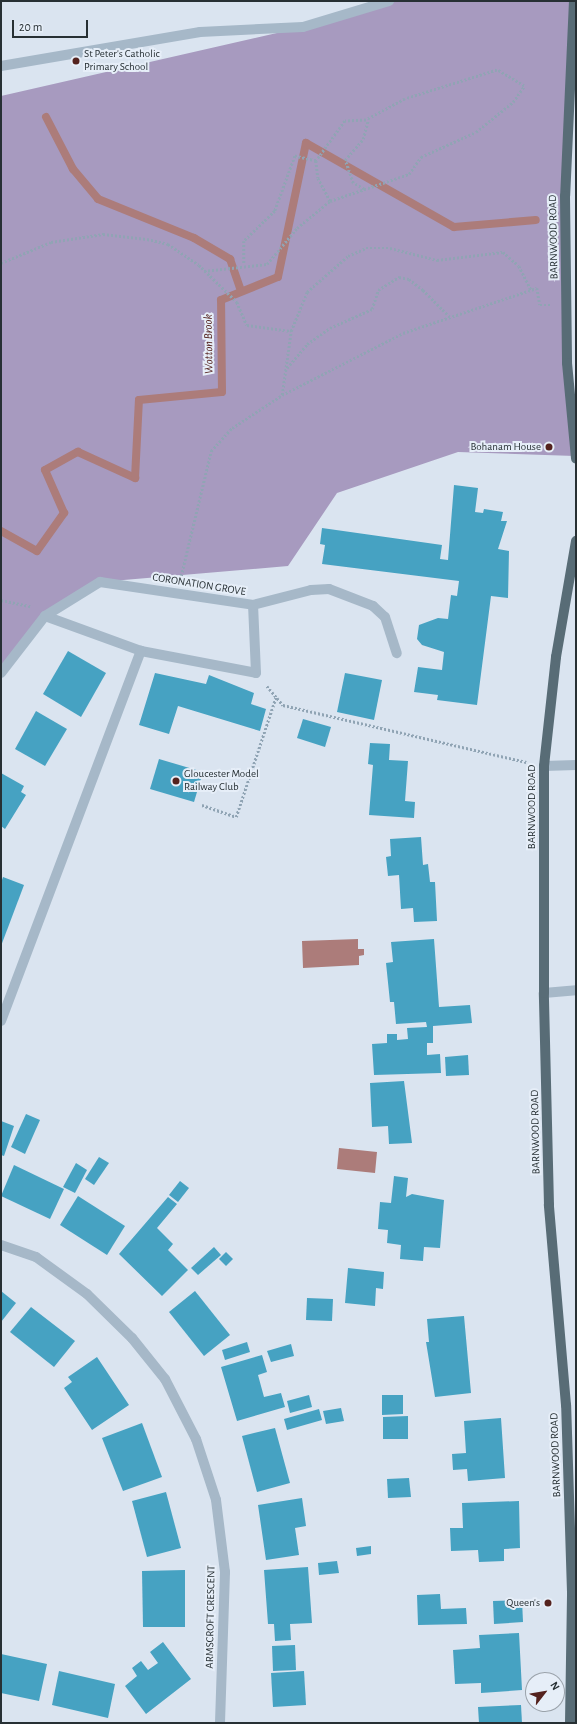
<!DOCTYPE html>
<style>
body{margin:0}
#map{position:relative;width:577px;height:1724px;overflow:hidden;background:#dae4f0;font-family:"Alegreya Sans",sans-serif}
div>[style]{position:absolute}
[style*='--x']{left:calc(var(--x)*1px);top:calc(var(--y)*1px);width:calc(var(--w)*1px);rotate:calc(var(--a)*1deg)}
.green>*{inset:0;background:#a79abf}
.water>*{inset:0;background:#ac7c7a}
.stream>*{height:8px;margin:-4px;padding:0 4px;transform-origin:4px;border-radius:4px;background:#ac7c7a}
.building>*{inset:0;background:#46a2c2}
.path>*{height:2.5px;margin-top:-1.25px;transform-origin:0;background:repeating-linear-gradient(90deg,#90a4b4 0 2px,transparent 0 4px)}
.lane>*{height:10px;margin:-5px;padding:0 5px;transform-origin:5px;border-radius:5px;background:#a6b8c8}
.street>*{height:10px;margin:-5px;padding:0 5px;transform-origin:5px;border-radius:5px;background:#a6b8c8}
.primary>*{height:10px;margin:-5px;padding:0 5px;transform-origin:5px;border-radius:5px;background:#586c76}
.dots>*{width:11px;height:11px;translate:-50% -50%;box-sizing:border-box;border:2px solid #e6eef8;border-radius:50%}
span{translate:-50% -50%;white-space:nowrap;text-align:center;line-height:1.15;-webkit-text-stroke:4px #e6eef8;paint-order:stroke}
.poi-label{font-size:11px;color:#273034}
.left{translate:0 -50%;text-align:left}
.right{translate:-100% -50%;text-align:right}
.street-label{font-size:11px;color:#273034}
.water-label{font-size:12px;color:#54221e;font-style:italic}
.frame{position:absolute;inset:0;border:2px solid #273034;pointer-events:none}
.north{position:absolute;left:525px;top:1672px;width:40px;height:40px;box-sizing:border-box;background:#e6eef8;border:1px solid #9aa2aa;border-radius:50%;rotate:59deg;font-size:11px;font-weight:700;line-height:16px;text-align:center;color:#273034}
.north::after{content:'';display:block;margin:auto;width:14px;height:18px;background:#54221e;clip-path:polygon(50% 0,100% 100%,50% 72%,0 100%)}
.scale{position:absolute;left:12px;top:20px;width:76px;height:18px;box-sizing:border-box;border:2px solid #273034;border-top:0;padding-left:5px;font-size:12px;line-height:14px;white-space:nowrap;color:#273034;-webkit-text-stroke:3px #e6eef8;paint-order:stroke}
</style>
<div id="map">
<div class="green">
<div style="clip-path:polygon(389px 1px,574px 1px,565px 196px,575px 456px,458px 452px,337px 493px,288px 566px,100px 582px,45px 616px,1px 673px,1px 96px,303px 27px)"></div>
</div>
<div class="water">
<div style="clip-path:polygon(358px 939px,358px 949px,364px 949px,364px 955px,359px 956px,359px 965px,303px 968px,302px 941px)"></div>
<div style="clip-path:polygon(339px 1148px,377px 1152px,375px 1173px,337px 1169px)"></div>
</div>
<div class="stream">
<div style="--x:46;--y:117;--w:59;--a:62.6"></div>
<div style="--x:73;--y:169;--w:39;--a:50"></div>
<div style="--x:98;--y:199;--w:104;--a:22.1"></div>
<div style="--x:194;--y:238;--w:42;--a:30.3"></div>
<div style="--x:230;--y:259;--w:34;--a:71"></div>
<div style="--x:1;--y:531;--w:41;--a:29.1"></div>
<div style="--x:37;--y:551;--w:47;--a:-54.6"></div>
<div style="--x:64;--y:513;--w:47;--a:-113.8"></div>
<div style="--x:45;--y:470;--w:38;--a:-29"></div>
<div style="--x:78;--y:452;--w:63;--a:24.5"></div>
<div style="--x:135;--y:478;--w:78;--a:-87.1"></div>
<div style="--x:139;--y:400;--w:83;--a:-5.5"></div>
<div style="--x:222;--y:392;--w:92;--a:-90.6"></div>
<div style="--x:221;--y:300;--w:61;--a:-22"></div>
<div style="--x:278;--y:277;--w:137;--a:-78.2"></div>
<div style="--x:306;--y:143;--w:170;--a:29.6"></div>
<div style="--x:454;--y:227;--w:82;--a:-4.9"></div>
</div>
<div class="building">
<div style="clip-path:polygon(454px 485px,478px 488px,475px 512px,483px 513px,484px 509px,503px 512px,501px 521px,507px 521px,498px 549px,509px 551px,508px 598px,491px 596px,477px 705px,437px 700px,438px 695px,414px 692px,418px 667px,442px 670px,444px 652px,422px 645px,417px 639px,419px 625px,438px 618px,448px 619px,451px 595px,457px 596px,459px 581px,322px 564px,325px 545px,320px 544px,322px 528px,442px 545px,440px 559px,448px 560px)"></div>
<div style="clip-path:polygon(68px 651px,106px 673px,81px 717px,43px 694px)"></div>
<div style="clip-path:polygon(155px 673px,206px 684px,209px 675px,254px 693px,251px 704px,266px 709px,260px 731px,178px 706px,169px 734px,139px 725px)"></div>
<div style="clip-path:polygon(345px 673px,382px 680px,374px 720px,337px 712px)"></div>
<div style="clip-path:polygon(36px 711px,67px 729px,45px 766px,15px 749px)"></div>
<div style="clip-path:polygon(303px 719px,331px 727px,325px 747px,297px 738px)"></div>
<div style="clip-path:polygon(370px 743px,390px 744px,389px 760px,408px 761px,405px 801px,415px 802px,414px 818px,369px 815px,373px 765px,368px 764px)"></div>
<div style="clip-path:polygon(159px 759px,203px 772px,194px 802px,150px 789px)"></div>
<div style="clip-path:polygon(1px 773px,24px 786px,21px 792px,26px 795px,5px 829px,1px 826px)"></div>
<div style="clip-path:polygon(421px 837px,423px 865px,428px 864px,430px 882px,435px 882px,437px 921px,414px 922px,413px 908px,401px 909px,399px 875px,388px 876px,386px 857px,391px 856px,390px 839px)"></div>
<div style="clip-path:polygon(3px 877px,24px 885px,1px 946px,1px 883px)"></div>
<div style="clip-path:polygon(434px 939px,439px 1007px,470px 1005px,472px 1023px,433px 1026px,433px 1043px,427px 1043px,427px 1055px,440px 1054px,441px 1073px,374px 1075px,372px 1044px,387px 1043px,387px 1034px,397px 1034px,397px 1040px,408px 1039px,407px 1028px,427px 1027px,426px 1022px,396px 1024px,394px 1002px,390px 1002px,386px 963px,393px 962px,391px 942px)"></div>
<div style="clip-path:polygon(468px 1055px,469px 1075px,446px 1076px,445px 1057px)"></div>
<div style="clip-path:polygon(404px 1081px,412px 1143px,389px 1144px,388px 1126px,372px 1127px,370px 1083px)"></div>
<div style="clip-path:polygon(26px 1114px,40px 1120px,25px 1154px,11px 1147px)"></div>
<div style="clip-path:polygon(1px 1121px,14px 1126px,4px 1156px,1px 1155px)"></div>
<div style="clip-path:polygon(99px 1157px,109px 1163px,94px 1185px,85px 1179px)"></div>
<div style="clip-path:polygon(76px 1163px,87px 1170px,75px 1193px,63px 1187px)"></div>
<div style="clip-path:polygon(14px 1165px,64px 1189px,50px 1219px,1px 1196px)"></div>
<div style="clip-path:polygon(394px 1176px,408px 1178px,406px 1197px,412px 1194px,444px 1200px,440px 1248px,424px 1247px,423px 1261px,400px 1259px,401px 1245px,387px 1243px,388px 1230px,378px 1229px,380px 1202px,391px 1203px)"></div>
<div style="clip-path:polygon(180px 1181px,189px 1188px,178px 1202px,169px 1195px)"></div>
<div style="clip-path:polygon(78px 1196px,125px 1226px,107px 1255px,60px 1225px)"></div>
<div style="clip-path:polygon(168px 1197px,177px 1204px,157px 1228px,173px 1244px,168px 1250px,188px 1270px,162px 1296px,119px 1254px)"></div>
<div style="clip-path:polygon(214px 1247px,221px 1255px,198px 1275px,191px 1268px)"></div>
<div style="clip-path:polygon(226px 1252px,233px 1259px,226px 1266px,219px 1259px)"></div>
<div style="clip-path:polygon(348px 1268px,384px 1272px,383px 1289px,376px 1288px,375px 1306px,345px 1303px)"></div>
<div style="clip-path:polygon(1px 1291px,16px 1303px,1px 1322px)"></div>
<div style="clip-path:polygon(195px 1291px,230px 1335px,204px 1356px,169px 1312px)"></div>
<div style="clip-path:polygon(307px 1298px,333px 1299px,332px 1321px,306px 1320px)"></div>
<div style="clip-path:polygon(31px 1307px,75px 1341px,54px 1367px,10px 1332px)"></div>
<div style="clip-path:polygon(464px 1316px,471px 1393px,435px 1397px,426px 1342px,429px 1342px,427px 1319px)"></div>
<div style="clip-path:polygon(247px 1342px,250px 1352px,225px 1360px,222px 1350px)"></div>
<div style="clip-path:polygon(291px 1344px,294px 1356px,271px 1362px,267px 1351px)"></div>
<div style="clip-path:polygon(262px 1355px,267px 1372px,258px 1375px,264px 1397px,281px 1393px,285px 1407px,237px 1421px,221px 1367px)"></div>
<div style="clip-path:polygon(97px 1357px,129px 1405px,92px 1430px,64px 1388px,72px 1382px,68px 1377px)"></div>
<div style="clip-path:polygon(309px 1395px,312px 1407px,290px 1413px,287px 1401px)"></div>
<div style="clip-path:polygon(382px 1395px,403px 1395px,403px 1414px,382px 1415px)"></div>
<div style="clip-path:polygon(341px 1408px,344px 1421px,326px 1424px,323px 1411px)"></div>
<div style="clip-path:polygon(319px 1409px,322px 1420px,287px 1430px,284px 1419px)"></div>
<div style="clip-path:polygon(408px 1416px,408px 1439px,383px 1439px,383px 1417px)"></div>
<div style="clip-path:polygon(501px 1418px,505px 1478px,468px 1481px,467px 1469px,453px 1470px,452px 1454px,466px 1453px,464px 1421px)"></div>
<div style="clip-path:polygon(142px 1423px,162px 1477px,123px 1491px,102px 1438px)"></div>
<div style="clip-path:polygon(275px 1428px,290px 1483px,257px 1492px,242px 1436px)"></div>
<div style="clip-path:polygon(409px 1478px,411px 1497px,388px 1498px,387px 1479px)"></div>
<div style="clip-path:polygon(166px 1492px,181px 1548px,147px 1557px,132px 1501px)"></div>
<div style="clip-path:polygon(302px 1498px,306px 1526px,295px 1528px,299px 1555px,266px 1560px,258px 1505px)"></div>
<div style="clip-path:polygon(519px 1501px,520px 1548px,504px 1549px,504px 1561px,479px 1562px,478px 1550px,451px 1551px,450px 1528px,463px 1528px,462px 1503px)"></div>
<div style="clip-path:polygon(371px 1546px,371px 1554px,357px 1556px,356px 1548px)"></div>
<div style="clip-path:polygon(337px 1561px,339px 1573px,319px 1575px,318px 1563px)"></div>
<div style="clip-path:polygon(308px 1567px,312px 1623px,290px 1624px,291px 1640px,275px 1641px,274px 1624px,268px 1624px,264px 1570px)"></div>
<div style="clip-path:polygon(185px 1570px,185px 1627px,143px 1627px,142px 1571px)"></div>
<div style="clip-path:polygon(440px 1594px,441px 1609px,466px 1608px,467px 1624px,418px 1625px,417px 1595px)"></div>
<div style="clip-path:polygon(522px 1600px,523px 1622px,494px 1624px,493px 1601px)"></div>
<div style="clip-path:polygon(519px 1633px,522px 1690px,481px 1693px,481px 1683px,455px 1684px,453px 1650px,480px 1648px,479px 1635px)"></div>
<div style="clip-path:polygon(163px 1642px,191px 1679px,146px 1714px,125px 1686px,137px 1676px,132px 1668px,141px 1661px,148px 1670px,158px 1663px,150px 1652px)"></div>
<div style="clip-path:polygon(295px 1645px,296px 1670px,273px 1671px,272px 1646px)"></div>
<div style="clip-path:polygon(1px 1654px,47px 1664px,39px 1701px,1px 1693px)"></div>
<div style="clip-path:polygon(59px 1671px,115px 1684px,108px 1718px,52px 1705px)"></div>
<div style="clip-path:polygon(304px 1671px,306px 1705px,273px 1707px,271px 1673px)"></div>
<div style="clip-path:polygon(521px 1705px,522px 1723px,479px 1723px,478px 1707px)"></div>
</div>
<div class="path">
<div style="--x:316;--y:161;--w:17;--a:83"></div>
<div style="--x:318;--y:178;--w:26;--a:62"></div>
<div style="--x:364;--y:189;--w:13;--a:-151"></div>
<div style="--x:353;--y:183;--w:24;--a:-109"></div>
<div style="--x:345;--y:160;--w:28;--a:-49"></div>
<div style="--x:363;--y:139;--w:20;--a:-75"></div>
<div style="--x:1;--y:263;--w:54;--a:-22.8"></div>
<div style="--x:51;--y:242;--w:53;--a:-8.7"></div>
<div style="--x:103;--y:234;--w:44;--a:6.5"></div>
<div style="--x:147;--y:239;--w:22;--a:13"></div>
<div style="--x:168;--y:244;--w:37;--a:34"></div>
<div style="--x:199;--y:265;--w:53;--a:44.2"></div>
<div style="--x:237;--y:302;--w:25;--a:67"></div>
<div style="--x:247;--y:325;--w:44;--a:7.8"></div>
<div style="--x:204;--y:271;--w:63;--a:-6.3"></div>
<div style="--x:267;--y:264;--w:47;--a:-50.2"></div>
<div style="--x:297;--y:228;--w:43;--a:-39.3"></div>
<div style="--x:330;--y:201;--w:83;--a:-18.9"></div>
<div style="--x:409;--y:174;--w:21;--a:-55"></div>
<div style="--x:421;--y:157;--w:60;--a:-24.4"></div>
<div style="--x:476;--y:132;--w:48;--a:-39"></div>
<div style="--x:513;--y:102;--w:19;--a:-55"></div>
<div style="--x:524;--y:86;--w:31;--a:-149"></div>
<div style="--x:497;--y:70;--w:96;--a:162.5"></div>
<div style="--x:405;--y:99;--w:44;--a:151.7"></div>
<div style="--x:366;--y:120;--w:21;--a:177"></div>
<div style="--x:345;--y:121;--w:49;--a:125.9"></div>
<div style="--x:316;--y:161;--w:22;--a:-167"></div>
<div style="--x:295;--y:156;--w:59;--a:110"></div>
<div style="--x:275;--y:211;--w:43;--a:135.9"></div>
<div style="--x:244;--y:241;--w:23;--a:90"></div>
<div style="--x:287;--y:368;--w:31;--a:-50"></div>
<div style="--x:307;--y:344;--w:28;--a:-35"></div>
<div style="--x:330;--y:328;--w:46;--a:-24.3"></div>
<div style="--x:372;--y:309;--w:20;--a:-72"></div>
<div style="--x:378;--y:290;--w:25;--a:-32"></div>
<div style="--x:399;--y:277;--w:10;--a:11"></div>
<div style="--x:409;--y:279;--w:18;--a:38"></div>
<div style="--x:423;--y:290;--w:38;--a:45"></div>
<div style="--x:282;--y:395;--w:65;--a:-82"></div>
<div style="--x:291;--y:331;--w:42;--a:-67.7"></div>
<div style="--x:307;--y:292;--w:55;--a:-41.3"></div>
<div style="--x:348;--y:256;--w:20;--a:-24"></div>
<div style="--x:366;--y:248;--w:24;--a:0"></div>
<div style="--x:390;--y:248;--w:49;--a:14.3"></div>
<div style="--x:437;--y:260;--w:66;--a:-6.9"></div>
<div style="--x:503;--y:252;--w:21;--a:41"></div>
<div style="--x:519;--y:266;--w:27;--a:63"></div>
<div style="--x:181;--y:576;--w:129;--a:-76.5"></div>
<div style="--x:211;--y:451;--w:31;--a:-48"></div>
<div style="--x:232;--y:428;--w:60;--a:-33.4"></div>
<div style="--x:282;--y:395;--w:136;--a:-27.1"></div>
<div style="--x:403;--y:333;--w:141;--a:-18.6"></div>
<div style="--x:537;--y:288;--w:17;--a:80"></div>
<div style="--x:540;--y:305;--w:10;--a:0"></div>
<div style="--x:1;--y:600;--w:30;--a:12"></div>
<div style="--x:267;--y:686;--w:25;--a:50"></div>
<div style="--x:283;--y:705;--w:250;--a:13.2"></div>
<div style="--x:202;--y:805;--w:36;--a:19"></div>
<div style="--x:236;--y:817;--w:126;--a:-71.6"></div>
</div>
<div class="lane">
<div style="--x:1;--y:66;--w:202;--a:-9.7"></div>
<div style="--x:200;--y:32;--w:103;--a:-2.8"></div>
<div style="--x:303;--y:27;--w:90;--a:-16.8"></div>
<div style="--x:45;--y:616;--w:102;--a:20"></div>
<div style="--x:141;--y:651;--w:117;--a:10.8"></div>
<div style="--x:256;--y:673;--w:68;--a:-92.5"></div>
<div style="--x:544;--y:993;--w:32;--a:-5"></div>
<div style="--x:1;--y:1021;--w:396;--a:-69.3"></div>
</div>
<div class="street">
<div style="--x:1;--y:673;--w:72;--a:-52.3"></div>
<div style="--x:45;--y:616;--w:65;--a:-31.7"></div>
<div style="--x:100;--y:582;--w:155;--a:8.5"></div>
<div style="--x:253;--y:605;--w:60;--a:-14.5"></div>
<div style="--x:311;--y:590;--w:18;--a:-3"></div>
<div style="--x:329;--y:589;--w:47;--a:21.1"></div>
<div style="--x:373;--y:606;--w:16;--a:43"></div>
<div style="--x:385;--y:617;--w:38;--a:72"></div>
<div style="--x:544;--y:766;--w:32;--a:-2"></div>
<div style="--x:1;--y:1245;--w:37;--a:19"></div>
<div style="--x:36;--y:1257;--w:63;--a:36"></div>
<div style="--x:87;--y:1294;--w:63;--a:44.4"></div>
<div style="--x:132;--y:1338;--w:53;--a:51.2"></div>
<div style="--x:165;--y:1379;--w:68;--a:62.7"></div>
<div style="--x:196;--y:1439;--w:64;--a:71.8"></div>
<div style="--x:216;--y:1500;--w:73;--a:82.9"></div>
<div style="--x:225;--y:1572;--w:151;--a:91.9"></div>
</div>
<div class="primary">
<div style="--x:574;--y:1;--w:195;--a:92.6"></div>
<div style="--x:565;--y:196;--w:167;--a:89.3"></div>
<div style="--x:567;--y:363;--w:96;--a:84.6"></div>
<div style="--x:570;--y:1723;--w:131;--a:-89.1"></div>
<div style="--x:572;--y:1592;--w:187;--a:-91.8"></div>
<div style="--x:566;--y:1405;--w:201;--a:-94.9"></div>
<div style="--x:549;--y:1205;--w:212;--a:-91.4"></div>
<div style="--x:544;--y:993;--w:227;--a:-90"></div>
<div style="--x:544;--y:766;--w:110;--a:-83.7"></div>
<div style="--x:556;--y:657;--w:118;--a:-80.2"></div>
</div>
<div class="dots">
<div style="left:76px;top:61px;background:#54221e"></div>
<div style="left:549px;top:447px;background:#54221e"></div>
<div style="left:176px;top:781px;background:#54221e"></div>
<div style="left:548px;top:1603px;background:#54221e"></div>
</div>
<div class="poi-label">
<span class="left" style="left:84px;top:61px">St Peter's Catholic<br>Primary School</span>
<span class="right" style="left:541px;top:447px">Bohanam House</span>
<span class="left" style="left:184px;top:781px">Gloucester Model<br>Railway Club</span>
<span class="right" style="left:540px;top:1603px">Queen's</span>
</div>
<div class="street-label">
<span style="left:554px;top:237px;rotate:-91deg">BARNWOOD ROAD</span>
<span style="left:199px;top:585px;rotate:9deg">CORONATION GROVE</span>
<span style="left:532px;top:807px;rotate:-90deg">BARNWOOD ROAD</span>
<span style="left:536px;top:1132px;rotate:-91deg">BARNWOOD ROAD</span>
<span style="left:556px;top:1455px;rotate:-92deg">BARNWOOD ROAD</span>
<span style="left:211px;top:1617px;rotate:-89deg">ARMSCROFT CRESCENT</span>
</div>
<div class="water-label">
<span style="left:209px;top:344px;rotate:-91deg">Wotton Brook</span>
</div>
<div class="frame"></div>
<div class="north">N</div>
<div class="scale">20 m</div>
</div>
